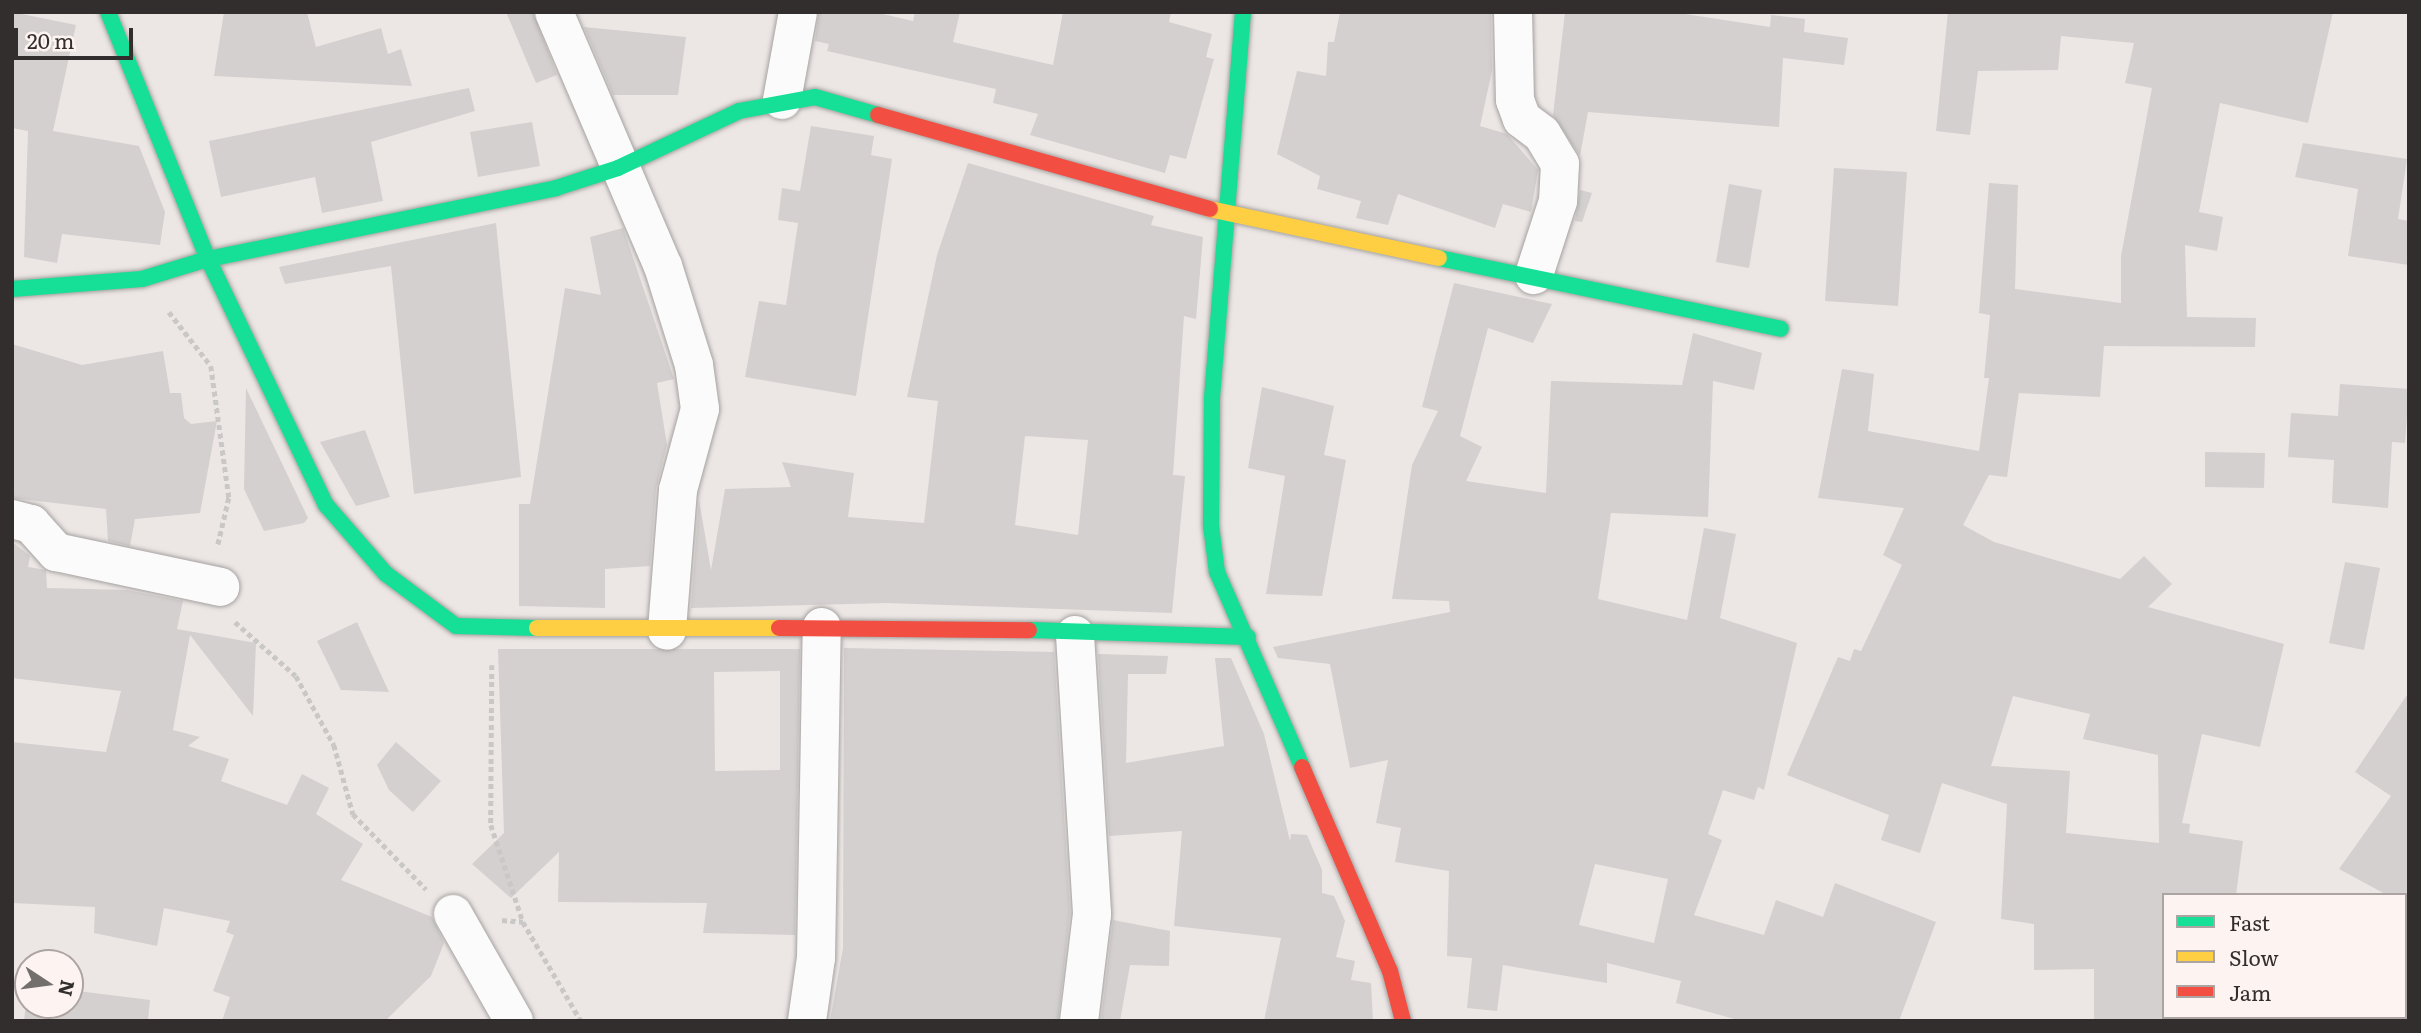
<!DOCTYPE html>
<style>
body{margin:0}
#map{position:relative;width:2421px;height:1033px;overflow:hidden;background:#ece7e5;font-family:Literata,serif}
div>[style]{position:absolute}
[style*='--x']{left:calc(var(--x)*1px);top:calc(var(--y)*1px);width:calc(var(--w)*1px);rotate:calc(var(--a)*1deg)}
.building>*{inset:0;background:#d4d0cf}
.path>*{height:4.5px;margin-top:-2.25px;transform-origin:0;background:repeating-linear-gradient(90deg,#cac8c7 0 5px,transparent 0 8.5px)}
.roads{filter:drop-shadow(0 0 2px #a5a2a0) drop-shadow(0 0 2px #a5a2a0)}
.street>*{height:38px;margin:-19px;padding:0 19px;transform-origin:19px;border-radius:19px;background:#fcfbfb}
.fast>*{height:16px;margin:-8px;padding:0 8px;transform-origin:8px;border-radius:8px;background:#16e098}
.slow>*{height:16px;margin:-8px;padding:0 8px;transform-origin:8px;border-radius:8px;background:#ffcf43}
.jam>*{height:16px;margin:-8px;padding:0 8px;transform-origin:8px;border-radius:8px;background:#f24e42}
span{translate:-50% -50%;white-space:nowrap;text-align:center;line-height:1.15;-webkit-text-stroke:6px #fdf3f0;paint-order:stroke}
.frame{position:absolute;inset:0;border:14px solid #322e2d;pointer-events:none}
.legend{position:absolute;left:2162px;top:893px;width:245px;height:126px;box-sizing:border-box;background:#fdf3f0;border:2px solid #aca4a2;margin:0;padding:9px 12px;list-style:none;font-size:21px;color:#322e2d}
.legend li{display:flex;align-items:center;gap:14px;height:35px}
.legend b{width:35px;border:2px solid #aca4a2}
.north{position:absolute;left:14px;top:949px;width:70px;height:70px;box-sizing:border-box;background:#fdf3f0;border:2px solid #aca4a2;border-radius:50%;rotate:103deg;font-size:19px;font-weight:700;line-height:28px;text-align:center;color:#322e2d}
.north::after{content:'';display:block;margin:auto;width:24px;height:32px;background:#736f6d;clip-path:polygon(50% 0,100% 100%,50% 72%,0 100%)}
.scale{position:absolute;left:14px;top:28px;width:119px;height:32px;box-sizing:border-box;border:4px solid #322e2d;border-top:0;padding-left:9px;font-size:21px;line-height:24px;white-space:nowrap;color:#322e2d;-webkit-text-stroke:5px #fdf3f0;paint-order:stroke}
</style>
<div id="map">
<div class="building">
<div style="clip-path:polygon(12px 12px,76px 25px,53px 131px,139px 146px,165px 212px,160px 245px,62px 234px,57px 263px,24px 257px,28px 131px,12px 128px)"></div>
<div style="clip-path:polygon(224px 12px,307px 12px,316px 47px,381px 28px,388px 54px,401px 49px,412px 86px,214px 76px)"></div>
<div style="clip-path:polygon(506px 12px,533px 12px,557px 75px,536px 83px)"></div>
<div style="clip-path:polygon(819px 12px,874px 12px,913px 21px,915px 12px,960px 12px,953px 42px,1053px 65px,1063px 12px,1171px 12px,1169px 22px,1212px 34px,1206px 57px,1214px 59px,1186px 159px,1170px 155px,1165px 173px,1030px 135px,1038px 114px,993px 103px,996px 89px,827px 51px,829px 44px,815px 41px)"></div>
<div style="clip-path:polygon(1340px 12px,1491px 12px,1492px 71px,1480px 126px,1507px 134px,1538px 170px,1531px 212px,1503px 204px,1495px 228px,1398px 194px,1388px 225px,1356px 218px,1361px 201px,1317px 189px,1320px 176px,1277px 154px,1297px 71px,1326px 76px,1328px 42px,1334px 42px)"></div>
<div style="clip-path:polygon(1565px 12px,1672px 12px,1770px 27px,1771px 15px,1805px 19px,1804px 32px,1848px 38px,1844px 65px,1783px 58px,1779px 127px,1588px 112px,1580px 156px,1553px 115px)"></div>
<div style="clip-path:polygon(evenodd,1948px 12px,2333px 12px,2308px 123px,2220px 103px,2199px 212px,2223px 217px,2217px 251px,2185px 245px,2187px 317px,2256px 318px,2255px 347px,2104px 346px,2100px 397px,2019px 393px,2007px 477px,1989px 475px,1963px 525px,1994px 542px,2120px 579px,2144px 556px,2172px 584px,2148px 607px,2284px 644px,2260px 747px,2202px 734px,2182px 823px,2190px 824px,2189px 833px,2243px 841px,2236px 895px,2164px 895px,2164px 1021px,2094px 1021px,2094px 969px,2034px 970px,2034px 924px,2001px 919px,2007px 804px,1942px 783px,1920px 853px,1881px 840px,1889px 815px,1787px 775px,1838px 657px,1850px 661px,1854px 649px,1861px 651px,1902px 565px,1883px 555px,1904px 508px,1818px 498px,1842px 369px,1874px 374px,1868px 431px,1979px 451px,1989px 378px,1984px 378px,1990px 315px,1979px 313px,1989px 183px,2018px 185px,2015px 289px,2121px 303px,2121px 256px,2152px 88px,2125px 83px,2134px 43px,2061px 36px,2058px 70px,1978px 71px,1970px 135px,1936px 131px,1948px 12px,2013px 696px,2090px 714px,2083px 739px,2158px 755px,2159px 843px,2066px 833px,2070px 771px,1991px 766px,2013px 696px)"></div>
<div style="clip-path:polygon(584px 27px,686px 37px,678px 95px,613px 95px)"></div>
<div style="clip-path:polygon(469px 88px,475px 111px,371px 142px,383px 201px,322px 213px,315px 177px,221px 197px,209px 141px)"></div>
<div style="clip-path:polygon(532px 122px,540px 166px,478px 177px,470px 132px)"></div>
<div style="clip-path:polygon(811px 126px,874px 136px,871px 155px,892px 159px,856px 396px,745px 377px,759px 301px,786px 305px,798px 223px,778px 220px,782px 188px,800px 191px)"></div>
<div style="clip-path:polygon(2303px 143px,2407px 159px,2398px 219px,2409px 221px,2409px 265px,2348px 256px,2358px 189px,2295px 177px)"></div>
<div style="clip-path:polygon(evenodd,968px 163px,1154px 216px,1151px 225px,1203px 237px,1196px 319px,1184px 316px,1173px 475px,1185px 476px,1172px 613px,887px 603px,691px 608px,699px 500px,711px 570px,725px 489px,791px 487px,782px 462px,854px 473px,848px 517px,924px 523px,938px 401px,907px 397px,937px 255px,968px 163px,1025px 436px,1088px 440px,1078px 535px,1015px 525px,1025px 436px)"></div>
<div style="clip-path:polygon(1834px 168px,1907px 172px,1898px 306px,1825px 301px)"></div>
<div style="clip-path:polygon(1729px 184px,1762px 190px,1749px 268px,1716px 262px)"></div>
<div style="clip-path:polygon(1580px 190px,1592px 193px,1582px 222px,1575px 221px)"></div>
<div style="clip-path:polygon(496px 223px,521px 477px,414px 494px,391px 266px,285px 284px,279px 267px)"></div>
<div style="clip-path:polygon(623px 228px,674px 379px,657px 383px,667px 445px,656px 488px,650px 566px,605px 569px,605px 608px,519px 606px,519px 504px,530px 504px,565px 288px,601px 295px,590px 237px)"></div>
<div style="clip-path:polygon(evenodd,1454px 283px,1552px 304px,1533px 343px,1488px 328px,1460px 436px,1482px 447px,1466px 481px,1546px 493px,1551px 381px,1682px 385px,1693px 333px,1762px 353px,1754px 390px,1713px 381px,1708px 517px,1611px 513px,1598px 599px,1687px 620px,1704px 528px,1736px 534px,1720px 618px,1797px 643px,1764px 790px,1758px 787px,1754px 800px,1723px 790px,1708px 834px,1722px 840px,1694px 915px,1764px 935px,1776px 900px,1823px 917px,1835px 883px,1936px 922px,1899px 1021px,1742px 1021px,1676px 1003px,1681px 981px,1607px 963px,1607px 983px,1503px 965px,1497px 1011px,1467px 1008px,1472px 958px,1447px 956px,1449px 871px,1395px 862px,1401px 828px,1376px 823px,1388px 760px,1350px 768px,1330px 664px,1278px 658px,1273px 647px,1450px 612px,1449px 601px,1392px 599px,1412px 465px,1438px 411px,1422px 407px,1454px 283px,1595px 864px,1668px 879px,1654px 943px,1579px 925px,1595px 864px)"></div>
<div style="clip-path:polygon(12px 344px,82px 365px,163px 351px,170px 393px,181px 393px,184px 418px,191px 424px,217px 421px,200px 513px,135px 519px,130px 546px,108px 541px,106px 509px,12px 498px)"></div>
<div style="clip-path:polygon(2340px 384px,2409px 389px,2405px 443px,2392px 442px,2388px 508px,2332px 503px,2334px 460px,2288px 457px,2291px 413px,2338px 416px)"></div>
<div style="clip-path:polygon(1262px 387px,1334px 406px,1324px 455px,1346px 460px,1322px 596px,1266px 594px,1285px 476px,1248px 468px)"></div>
<div style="clip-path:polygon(246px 388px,308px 518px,304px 523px,264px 531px,244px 489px)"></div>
<div style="clip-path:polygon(365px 430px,390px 497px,356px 506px,320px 442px)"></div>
<div style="clip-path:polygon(2205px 452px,2265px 453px,2264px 488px,2205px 487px)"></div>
<div style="clip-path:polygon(12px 542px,30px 556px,28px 567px,46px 570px,47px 588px,127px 590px,183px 601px,177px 629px,256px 643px,253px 716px,190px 635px,173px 730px,200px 737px,188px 746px,229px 759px,221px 781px,287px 805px,302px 774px,329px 788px,316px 814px,363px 844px,341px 880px,432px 917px,444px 943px,431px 976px,385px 1021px,222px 1021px,230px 997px,213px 991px,234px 935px,226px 932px,230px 921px,164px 908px,157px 946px,94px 933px,95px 907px,12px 903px,12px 742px,106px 752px,121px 691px,12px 678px)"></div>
<div style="clip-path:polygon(2345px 562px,2380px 568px,2364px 650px,2329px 643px)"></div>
<div style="clip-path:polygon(357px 622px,372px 655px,389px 692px,341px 690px,317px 641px)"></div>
<div style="clip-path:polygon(844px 648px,1054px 652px,1070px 913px,1058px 1021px,830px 1021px,843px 948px)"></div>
<div style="clip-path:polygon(evenodd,498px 649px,800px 649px,795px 935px,703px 933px,707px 903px,558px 902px,559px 852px,511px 898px,472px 864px,504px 833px,498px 649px,780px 671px,780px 770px,715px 771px,714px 672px,780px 671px)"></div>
<div style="clip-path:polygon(1098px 654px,1168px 656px,1166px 674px,1128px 674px,1126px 763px,1224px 746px,1215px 658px,1231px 658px,1264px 734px,1290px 841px,1291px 834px,1307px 835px,1322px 870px,1322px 893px,1334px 896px,1345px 921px,1336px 957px,1355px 961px,1351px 980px,1371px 983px,1373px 1021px,1264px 1021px,1281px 938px,1174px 926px,1182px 831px,1109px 836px)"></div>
<div style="clip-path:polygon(2409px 692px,2409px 907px,2405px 895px,2387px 895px,2339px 869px,2391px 796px,2355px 772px)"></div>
<div style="clip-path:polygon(396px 742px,441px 781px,413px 812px,389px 790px,377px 765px)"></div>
<div style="clip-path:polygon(1113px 920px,1170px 931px,1169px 966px,1130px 965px,1120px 1021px,1101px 1021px)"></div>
<div style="clip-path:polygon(28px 986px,28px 1005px,70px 1005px,70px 990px,150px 1000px,148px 1021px,24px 1021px)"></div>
</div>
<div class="path">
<div style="--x:169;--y:312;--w:68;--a:52.1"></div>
<div style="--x:211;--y:366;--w:133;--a:82.2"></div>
<div style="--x:229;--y:498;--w:48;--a:103.2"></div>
<div style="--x:235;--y:622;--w:81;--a:41.5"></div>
<div style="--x:296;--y:676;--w:79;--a:61.2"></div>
<div style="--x:334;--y:745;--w:72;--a:74.6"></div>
<div style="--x:353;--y:814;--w:105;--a:45.8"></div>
<div style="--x:492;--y:665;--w:160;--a:90.4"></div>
<div style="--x:491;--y:825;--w:102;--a:71.7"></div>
<div style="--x:502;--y:920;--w:21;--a:5"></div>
<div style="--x:523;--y:922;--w:115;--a:59.6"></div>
</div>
<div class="roads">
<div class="street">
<div style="--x:554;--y:12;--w:276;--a:66.8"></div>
<div style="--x:663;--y:266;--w:104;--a:72.6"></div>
<div style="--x:694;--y:365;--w:44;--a:82.2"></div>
<div style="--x:700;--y:409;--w:84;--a:105.2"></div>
<div style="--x:678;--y:490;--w:141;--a:94.5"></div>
<div style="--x:1513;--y:12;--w:88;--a:88.7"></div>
<div style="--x:1515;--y:100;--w:20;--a:70"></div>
<div style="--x:1522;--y:119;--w:25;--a:37"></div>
<div style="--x:1542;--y:134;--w:35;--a:59"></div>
<div style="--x:1560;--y:164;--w:37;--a:93"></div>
<div style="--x:1558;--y:201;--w:78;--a:108"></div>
<div style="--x:782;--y:100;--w:89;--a:-79.7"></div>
<div style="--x:12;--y:519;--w:20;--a:15"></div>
<div style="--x:31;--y:524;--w:38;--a:48"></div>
<div style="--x:56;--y:552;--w:168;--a:12"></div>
<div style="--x:1075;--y:635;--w:280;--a:86.5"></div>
<div style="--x:1092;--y:914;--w:108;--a:96.9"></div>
<div style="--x:453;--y:914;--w:123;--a:60.3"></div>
<div style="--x:807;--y:1021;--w:64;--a:-81.9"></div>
<div style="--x:816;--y:958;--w:331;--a:-89"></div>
</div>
<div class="fast">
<div style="--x:108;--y:12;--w:266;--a:68"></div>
<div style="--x:208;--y:259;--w:273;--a:64.4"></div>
<div style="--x:326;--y:505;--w:91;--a:49"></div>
<div style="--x:386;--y:574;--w:87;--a:36.6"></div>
<div style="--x:456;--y:626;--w:81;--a:1.4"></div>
<div style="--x:1243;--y:12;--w:389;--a:94.6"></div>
<div style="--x:1212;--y:400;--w:126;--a:90.5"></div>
<div style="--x:1211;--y:526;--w:46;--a:82.6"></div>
<div style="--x:1217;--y:572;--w:213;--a:66.4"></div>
<div style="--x:1439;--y:258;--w:349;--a:11.7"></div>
<div style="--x:12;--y:289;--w:130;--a:-4.4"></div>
<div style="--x:142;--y:279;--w:69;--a:-16.9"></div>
<div style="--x:208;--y:259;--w:355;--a:-11.5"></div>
<div style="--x:556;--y:188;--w:65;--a:-17.9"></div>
<div style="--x:618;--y:168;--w:134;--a:-25.2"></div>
<div style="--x:739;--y:111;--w:77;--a:-10.4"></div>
<div style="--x:815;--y:97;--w:66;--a:15.9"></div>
<div style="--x:1029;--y:630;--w:219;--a:1.8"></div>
</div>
<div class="slow">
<div style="--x:1210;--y:209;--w:234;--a:12.1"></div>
<div style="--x:537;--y:628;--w:242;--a:0"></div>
</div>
<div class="jam">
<div style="--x:878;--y:115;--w:345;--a:15.8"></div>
<div style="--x:779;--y:628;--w:250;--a:0.5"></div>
<div style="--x:1302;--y:767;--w:222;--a:66.7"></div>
<div style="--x:1390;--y:971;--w:52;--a:75.4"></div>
</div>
</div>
<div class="frame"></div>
<ul class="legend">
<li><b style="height:9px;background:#16e098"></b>Fast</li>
<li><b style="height:9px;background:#ffcf43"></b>Slow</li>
<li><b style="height:9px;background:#f24e42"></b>Jam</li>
</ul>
<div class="north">N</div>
<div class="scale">20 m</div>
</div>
